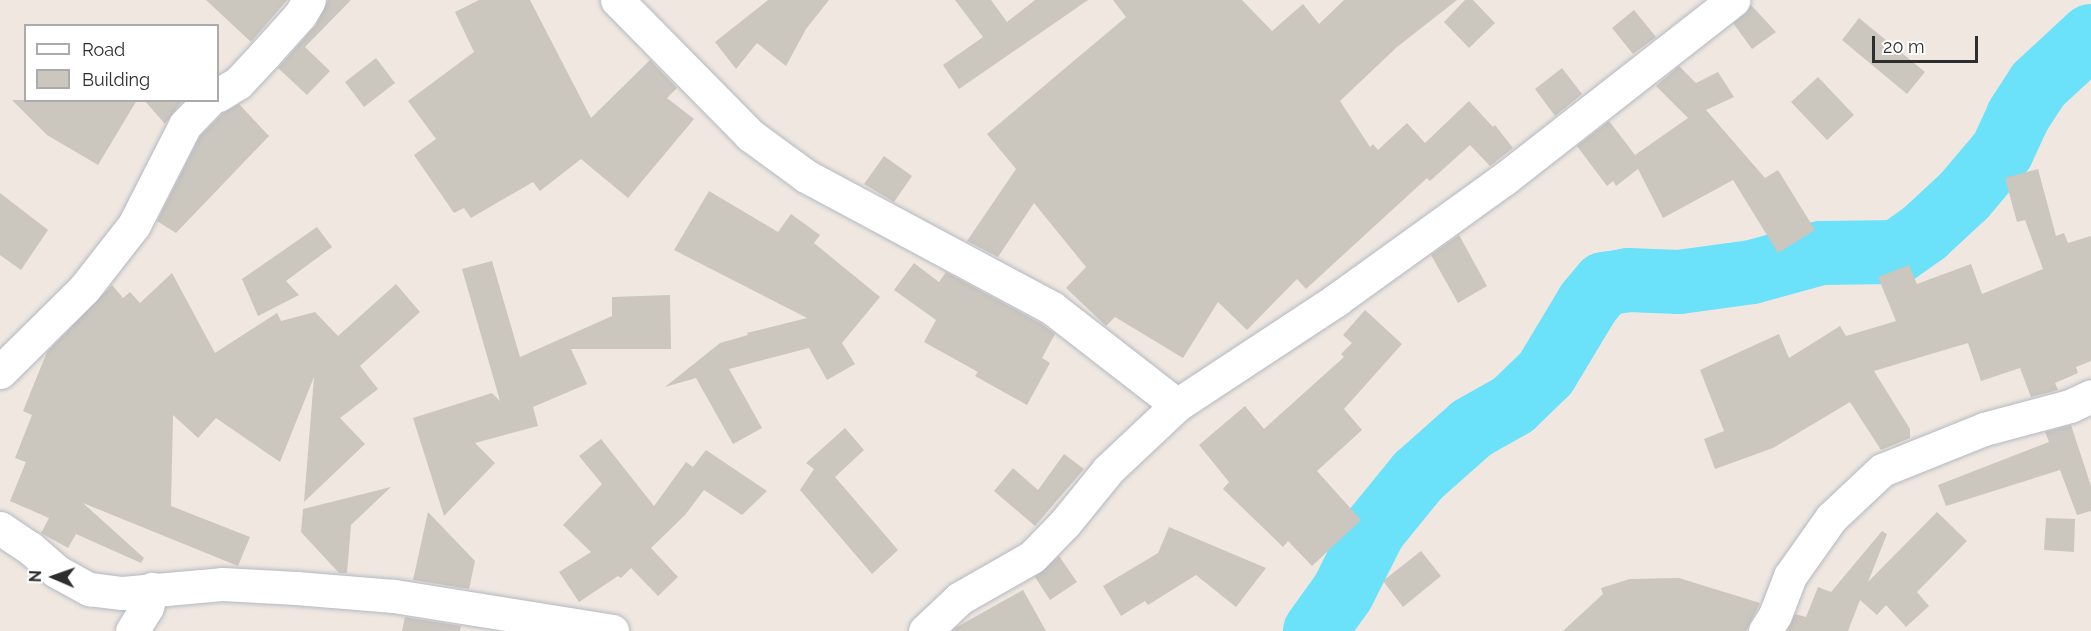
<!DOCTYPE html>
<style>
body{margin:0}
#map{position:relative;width:2091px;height:631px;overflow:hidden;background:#f0e8e0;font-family:Raleway,sans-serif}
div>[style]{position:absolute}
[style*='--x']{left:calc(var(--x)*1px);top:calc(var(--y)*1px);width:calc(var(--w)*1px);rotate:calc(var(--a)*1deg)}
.river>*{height:64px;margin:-32px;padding:0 32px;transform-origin:32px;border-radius:32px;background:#6be1fa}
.building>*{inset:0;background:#cbc6be}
.roads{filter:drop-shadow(0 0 2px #b4b8c2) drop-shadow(0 0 2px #b4b8c2)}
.minor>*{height:33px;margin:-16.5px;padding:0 16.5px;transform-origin:16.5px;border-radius:16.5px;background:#fff}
span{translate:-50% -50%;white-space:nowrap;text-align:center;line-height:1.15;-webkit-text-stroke:4.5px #fff;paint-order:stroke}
.legend{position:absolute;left:24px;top:24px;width:195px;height:78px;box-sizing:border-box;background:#fff;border:2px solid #ababab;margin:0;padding:8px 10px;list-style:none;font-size:18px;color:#2e2e2e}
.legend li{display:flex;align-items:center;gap:12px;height:30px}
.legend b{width:30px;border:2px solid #ababab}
.north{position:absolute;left:24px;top:547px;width:60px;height:60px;-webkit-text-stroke:4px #fff;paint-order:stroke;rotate:272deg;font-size:16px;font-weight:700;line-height:24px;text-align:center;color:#2e2e2e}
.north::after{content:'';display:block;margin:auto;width:21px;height:27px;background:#2e2e2e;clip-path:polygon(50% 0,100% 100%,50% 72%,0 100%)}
.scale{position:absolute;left:1872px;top:36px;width:106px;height:27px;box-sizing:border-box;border:3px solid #2e2e2e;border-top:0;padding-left:8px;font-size:18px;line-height:21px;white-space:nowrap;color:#2e2e2e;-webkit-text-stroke:4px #fff;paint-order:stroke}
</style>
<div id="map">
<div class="river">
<div style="--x:1315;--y:631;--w:48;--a:-54.3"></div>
<div style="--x:1343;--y:592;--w:69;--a:-63.4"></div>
<div style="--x:1374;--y:530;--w:70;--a:-50.8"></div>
<div style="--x:1418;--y:476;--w:72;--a:-41.6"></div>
<div style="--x:1472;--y:428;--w:47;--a:-29.3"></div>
<div style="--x:1513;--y:405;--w:46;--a:-44.1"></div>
<div style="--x:1546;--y:373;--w:82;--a:-59"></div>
<div style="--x:1588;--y:303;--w:25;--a:-50"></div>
<div style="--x:1604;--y:284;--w:24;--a:-9"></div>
<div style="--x:1628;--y:280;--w:51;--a:2.2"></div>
<div style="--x:1679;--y:282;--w:74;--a:-7.8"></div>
<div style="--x:1752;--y:272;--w:72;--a:-15.4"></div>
<div style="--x:1821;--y:253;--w:76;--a:-0.8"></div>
<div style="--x:1897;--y:252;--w:33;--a:-35"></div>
<div style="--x:1924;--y:233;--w:54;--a:-42.8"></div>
<div style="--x:1964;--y:196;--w:59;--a:-49.8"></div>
<div style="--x:2002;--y:151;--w:38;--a:-65"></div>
<div style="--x:2018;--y:116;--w:37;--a:-57"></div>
<div style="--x:2038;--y:85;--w:72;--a:-42.8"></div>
</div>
<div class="building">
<div style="clip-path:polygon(206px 0,287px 0,251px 42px)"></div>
<div style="clip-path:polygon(328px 0,351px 0,305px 47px,330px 71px,307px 95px,278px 68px,316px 25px)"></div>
<div style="clip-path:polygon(479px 0,530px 0,591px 118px,650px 60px,677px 88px,667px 98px,694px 119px,628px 198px,581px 159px,540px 191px,533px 182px,471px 218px,464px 208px,454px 213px,414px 155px,436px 139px,408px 101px,474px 52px,455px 12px)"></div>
<div style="clip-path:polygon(768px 0,829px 0,806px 29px,786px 66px,757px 43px,736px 69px,715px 42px)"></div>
<div style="clip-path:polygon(955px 0,991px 0,1007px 22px,1035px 0,1088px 0,959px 89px,943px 65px,983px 37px)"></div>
<div style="clip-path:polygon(1113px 0,1242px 0,1272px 31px,1303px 4px,1319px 24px,1344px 0,1457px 0,1397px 47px,1340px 101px,1370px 147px,1373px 144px,1378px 150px,1407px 123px,1425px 143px,1469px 101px,1493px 127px,1495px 125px,1513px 148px,1490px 166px,1470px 145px,1430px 181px,1427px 178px,1306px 289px,1297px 279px,1247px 330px,1218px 302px,1183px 358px,1115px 317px,1106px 326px,1066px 288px,1086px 267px,1034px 203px,998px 257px,967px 241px,1016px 169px,987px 134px,1126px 17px)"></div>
<div style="clip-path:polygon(1465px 0,1473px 0,1495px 23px,1469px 48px,1444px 22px)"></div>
<div style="clip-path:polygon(1751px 5px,1776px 32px,1752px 49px,1733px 23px,1745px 14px)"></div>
<div style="clip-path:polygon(1634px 10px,1656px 37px,1633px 54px,1612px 28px)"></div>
<div style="clip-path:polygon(1859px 18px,1925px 72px,1907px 94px,1842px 40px)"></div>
<div style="clip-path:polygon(376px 58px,395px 83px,364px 107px,345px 82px)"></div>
<div style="clip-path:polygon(1679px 66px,1696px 83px,1718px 72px,1734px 97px,1706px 110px,1765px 178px,1778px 170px,1815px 230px,1778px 253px,1733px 180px,1663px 218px,1638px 169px,1616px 186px,1613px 181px,1607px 186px,1577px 146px,1609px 121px,1635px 155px,1688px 118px,1656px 86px)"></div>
<div style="clip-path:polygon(1562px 68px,1582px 94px,1555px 116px,1535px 89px)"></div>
<div style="clip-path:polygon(1818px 77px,1854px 115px,1827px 140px,1791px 102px)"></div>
<div style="clip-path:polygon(12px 100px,137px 100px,98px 165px,47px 135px)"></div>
<div style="clip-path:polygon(144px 100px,183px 100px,165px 124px)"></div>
<div style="clip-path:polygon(239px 104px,269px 136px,176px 233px,157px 221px,200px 136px,223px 113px)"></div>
<div style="clip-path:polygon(884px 156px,912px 176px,894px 202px,864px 184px)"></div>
<div style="clip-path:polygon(2038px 169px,2056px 236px,2064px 233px,2068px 243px,2091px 236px,2091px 361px,2076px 367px,2078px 373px,2055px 383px,2058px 390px,2031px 397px,2020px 368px,1981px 381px,1968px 343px,1874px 371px,1910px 429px,1910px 438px,1881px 450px,1850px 402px,1773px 448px,1715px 469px,1704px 439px,1724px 431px,1700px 370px,1779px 334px,1789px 358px,1840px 326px,1846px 336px,1896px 321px,1878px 277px,1909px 265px,1917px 284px,1971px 264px,1982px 294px,2043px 269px,2025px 220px,2017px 222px,2005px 178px)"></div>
<div style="clip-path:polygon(709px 191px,778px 232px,791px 214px,820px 235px,814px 243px,880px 297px,842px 343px,855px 364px,827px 380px,809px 348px,729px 369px,762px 428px,733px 444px,696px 378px,665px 387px,720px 343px,748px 335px,747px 333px,807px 318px,674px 250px)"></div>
<div style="clip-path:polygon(0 193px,48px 230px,21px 270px,0 255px)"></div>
<div style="clip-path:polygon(317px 227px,332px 247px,286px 281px,299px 295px,258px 316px,242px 279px)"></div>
<div style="clip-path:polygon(1459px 235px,1487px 286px,1458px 303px,1431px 255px)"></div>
<div style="clip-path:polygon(492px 261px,520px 357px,612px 316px,612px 297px,670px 295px,671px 349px,571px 349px,587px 384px,533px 407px,538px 426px,475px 443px,495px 463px,444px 516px,413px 418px,492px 393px,500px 401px,462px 269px)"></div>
<div style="clip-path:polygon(914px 263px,939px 282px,946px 272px,1042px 324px,1055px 334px,1042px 358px,1050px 363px,1027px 405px,975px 376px,978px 372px,924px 342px,936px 320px,894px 290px)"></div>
<div style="clip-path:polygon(172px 273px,215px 353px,277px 313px,281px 321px,315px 312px,338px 336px,396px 284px,420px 312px,360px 366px,378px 389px,340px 418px,365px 444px,304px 502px,314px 377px,280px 462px,216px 418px,198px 438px,173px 415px,171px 506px,250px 537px,238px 566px,83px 503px,144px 558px,141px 563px,76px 534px,68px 548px,41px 533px,49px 518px,10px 501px,26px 462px,15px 458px,32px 415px,23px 411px,47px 352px,112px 285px,123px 298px,130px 292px,140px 303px)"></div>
<div style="clip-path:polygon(1365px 310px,1402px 344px,1344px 409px,1362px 430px,1317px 471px,1361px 520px,1312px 566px,1288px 541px,1283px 547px,1223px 489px,1229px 482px,1199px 445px,1245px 406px,1264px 429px,1344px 357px,1341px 354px,1352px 343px,1343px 335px)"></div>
<div style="clip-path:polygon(2071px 425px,2091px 486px,2091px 511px,2077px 515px,2060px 470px,1946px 506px,1938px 485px,2049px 442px,2045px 432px)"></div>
<div style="clip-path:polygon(845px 428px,864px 450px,835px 477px,898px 550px,872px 574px,800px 490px,814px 469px,806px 463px)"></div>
<div style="clip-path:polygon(601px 439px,654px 506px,686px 462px,693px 467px,706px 450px,767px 491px,742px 515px,704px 490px,685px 515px,651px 548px,678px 577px,658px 596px,631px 568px,621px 578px,618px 576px,579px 602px,559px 572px,591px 552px,563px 525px,602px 484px,579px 456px)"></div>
<div style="clip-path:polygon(1064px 454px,1084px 469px,1035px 526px,994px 491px,1013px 468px,1038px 490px)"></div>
<div style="clip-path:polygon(391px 487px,351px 525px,347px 573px,339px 573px,301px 532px,303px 509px)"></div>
<div style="clip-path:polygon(428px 512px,475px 561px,469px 589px,413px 580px)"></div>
<div style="clip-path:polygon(1937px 512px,1967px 541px,1917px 592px,1929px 606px,1906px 627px,1886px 605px,1877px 615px,1860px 600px,1848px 631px,1787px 631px,1795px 614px,1806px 617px,1818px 587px,1831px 592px,1882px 531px,1887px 534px,1868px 582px)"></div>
<div style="clip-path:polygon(2046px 518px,2075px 519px,2074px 552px,2044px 550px)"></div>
<div style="clip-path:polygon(1169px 527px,1266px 568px,1236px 607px,1196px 575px,1148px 605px,1145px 601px,1121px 616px,1103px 586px,1158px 553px)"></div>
<div style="clip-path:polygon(1421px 551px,1441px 576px,1403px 607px,1383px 581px)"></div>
<div style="clip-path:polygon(1059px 556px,1077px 582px,1050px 600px,1035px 577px)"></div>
<div style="clip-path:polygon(1679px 578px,1760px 603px,1746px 631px,1563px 631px,1603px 594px,1601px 588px,1630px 579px)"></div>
<div style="clip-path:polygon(1023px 590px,1046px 631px,952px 631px,955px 628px)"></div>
<div style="clip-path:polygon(405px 617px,461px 626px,460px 631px,402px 631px)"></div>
</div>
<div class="roads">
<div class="minor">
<div style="--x:617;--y:0;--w:190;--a:45.4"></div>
<div style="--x:750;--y:135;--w:69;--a:36.2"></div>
<div style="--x:806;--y:176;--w:279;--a:28.2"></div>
<div style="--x:1052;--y:308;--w:158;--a:37.8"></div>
<div style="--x:218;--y:95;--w:23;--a:-31"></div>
<div style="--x:238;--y:83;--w:40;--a:-47"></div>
<div style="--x:265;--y:54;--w:52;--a:-48.1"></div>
<div style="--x:300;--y:15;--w:17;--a:-59"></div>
<div style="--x:0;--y:372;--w:118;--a:-44.7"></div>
<div style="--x:84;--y:289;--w:81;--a:-52"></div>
<div style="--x:134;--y:225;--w:112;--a:-63"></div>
<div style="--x:185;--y:125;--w:35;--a:-46"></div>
<div style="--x:0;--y:528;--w:36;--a:34"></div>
<div style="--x:30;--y:548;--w:35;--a:41"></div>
<div style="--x:56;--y:571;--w:38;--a:29"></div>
<div style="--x:89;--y:589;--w:33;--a:7"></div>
<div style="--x:122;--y:593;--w:100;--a:-5.1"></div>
<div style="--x:222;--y:584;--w:74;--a:3.1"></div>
<div style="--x:296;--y:588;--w:98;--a:4.7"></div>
<div style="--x:394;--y:596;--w:221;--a:9.1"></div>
<div style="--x:132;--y:631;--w:28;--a:-58"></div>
<div style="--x:147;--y:607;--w:19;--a:-74"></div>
<div style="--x:925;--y:631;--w:48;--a:-43.3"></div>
<div style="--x:960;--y:598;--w:83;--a:-29.7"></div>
<div style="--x:1032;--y:557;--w:47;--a:-45.9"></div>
<div style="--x:1065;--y:523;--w:68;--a:-50.9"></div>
<div style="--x:1108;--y:470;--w:95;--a:-43.3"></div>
<div style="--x:1177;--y:405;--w:191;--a:-33.4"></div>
<div style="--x:1336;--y:300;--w:207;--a:-35.8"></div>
<div style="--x:1504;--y:179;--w:291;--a:-38"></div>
<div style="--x:1765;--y:631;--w:19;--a:-58"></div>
<div style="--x:1775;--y:615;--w:42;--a:-69"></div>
<div style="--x:1790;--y:576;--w:71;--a:-54.7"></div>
<div style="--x:1831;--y:518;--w:70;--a:-43.3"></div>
<div style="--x:1882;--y:470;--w:110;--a:-21.9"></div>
<div style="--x:1984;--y:429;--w:89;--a:-15"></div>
<div style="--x:2070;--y:406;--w:23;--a:-25"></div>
</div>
</div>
<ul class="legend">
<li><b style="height:8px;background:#fff"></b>Road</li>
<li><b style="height:16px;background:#cbc6be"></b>Building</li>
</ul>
<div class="north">N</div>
<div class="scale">20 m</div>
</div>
